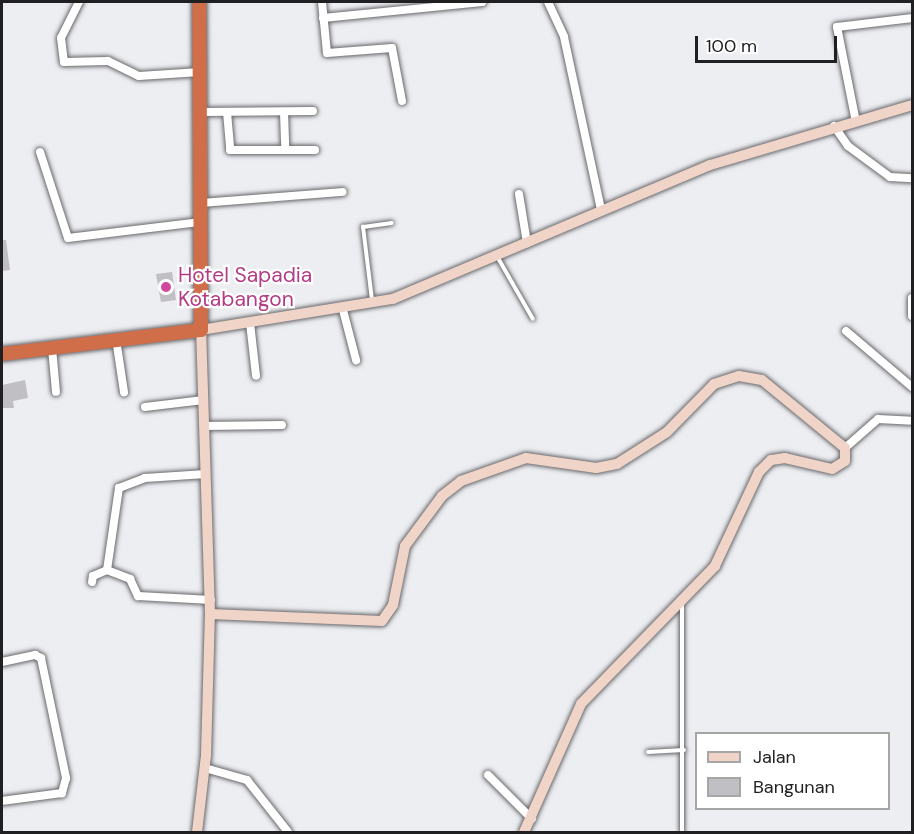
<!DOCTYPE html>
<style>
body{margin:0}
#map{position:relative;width:914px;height:834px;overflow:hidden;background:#edeef2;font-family:"DM Sans",sans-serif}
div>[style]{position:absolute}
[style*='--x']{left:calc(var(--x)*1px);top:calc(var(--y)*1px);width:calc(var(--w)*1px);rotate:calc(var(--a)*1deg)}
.building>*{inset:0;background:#c0c0c4}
.roads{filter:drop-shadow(0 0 2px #69696c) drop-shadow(0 0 2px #69696c)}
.lane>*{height:4px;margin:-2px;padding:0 2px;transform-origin:2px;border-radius:2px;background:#fff}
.street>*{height:8px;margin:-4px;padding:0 4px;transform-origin:4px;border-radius:4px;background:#fff}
.secondary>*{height:10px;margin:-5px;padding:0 5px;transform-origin:5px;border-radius:5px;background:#f1d4c8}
.highway>*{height:14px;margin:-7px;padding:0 7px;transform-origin:7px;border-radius:7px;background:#cf6e49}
.dots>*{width:16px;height:16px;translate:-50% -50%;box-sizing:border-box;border:3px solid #fff;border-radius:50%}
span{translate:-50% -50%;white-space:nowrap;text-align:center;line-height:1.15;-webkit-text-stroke:4.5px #fff;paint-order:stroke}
.hotel-label{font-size:21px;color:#b23c85}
.left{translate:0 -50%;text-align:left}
.frame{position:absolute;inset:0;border:3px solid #202022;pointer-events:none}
.legend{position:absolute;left:695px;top:732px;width:195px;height:78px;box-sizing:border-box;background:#fff;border:2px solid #a6a6a7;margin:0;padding:8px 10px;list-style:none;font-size:18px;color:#202022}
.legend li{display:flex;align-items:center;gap:12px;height:30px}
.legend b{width:30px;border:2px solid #a6a6a7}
.scale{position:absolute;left:695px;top:36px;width:142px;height:27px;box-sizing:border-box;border:3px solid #202022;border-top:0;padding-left:8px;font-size:18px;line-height:21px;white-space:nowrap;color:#202022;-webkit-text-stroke:4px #fff;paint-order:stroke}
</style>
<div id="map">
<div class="building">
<div style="clip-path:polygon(2px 240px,6px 240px,10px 270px,2px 271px)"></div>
<div style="clip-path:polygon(172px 272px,176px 300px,161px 302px,156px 274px)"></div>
<div style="clip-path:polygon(25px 380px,28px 398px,13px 401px,14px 408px,2px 408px,2px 385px)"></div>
</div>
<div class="roads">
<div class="lane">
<div style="--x:498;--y:258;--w:70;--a:60.2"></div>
<div style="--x:372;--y:300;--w:74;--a:-97"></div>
<div style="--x:363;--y:227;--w:29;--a:-8"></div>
<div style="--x:648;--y:752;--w:36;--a:-3"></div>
<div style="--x:682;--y:832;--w:228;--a:-90"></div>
</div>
<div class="street">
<div style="--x:79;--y:2;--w:40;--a:116.6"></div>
<div style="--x:61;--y:38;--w:24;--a:83"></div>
<div style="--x:64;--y:62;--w:44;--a:-1.3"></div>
<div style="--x:108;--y:61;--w:34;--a:26"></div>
<div style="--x:139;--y:76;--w:61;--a:-3.8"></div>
<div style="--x:322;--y:2;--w:51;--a:84.4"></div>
<div style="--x:327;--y:53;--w:65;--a:-4.4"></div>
<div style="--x:392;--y:48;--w:54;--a:79.3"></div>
<div style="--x:548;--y:2;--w:38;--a:65"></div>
<div style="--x:564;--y:37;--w:176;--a:77.9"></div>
<div style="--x:323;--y:18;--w:160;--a:-5.7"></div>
<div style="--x:203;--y:112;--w:110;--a:-0.5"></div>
<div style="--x:227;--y:112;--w:38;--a:85"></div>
<div style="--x:230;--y:150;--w:85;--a:0"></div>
<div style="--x:284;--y:112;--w:38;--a:88"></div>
<div style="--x:856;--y:122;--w:97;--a:-101.3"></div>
<div style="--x:837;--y:27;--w:76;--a:-6.8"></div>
<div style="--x:834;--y:126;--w:24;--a:55"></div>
<div style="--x:848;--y:146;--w:52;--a:36.4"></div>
<div style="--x:890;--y:177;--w:22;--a:3"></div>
<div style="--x:40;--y:152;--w:90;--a:72"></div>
<div style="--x:68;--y:238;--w:134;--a:-6.9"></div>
<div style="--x:519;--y:194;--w:50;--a:80.7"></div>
<div style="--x:202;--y:203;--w:141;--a:-4.5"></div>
<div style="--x:912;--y:298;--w:18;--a:90"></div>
<div style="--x:343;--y:310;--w:52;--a:75.4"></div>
<div style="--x:250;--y:323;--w:53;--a:83.5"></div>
<div style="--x:846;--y:331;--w:87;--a:40.3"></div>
<div style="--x:116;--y:339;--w:54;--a:81.4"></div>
<div style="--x:52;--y:348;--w:44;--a:84.8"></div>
<div style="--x:145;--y:407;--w:59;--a:-6.8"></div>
<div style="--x:204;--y:426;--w:78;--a:-0.7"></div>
<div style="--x:845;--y:448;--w:44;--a:-41.3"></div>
<div style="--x:878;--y:419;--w:34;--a:3"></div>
<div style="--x:107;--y:570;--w:83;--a:-81.7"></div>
<div style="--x:119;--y:488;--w:28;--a:-21"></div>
<div style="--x:145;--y:478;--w:61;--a:-3.8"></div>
<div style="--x:92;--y:582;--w:6;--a:-81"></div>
<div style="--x:93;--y:576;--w:15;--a:-23"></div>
<div style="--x:107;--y:570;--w:25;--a:21"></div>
<div style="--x:130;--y:579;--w:19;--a:65"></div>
<div style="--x:138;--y:596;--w:73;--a:3.1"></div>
<div style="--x:2;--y:662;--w:34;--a:-12"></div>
<div style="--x:35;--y:655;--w:7;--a:27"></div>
<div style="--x:41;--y:658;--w:123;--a:78.2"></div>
<div style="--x:66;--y:778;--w:16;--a:105"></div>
<div style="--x:62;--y:793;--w:61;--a:172.4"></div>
<div style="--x:205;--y:768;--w:44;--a:15.9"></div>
<div style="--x:247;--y:780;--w:66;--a:51.7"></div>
<div style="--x:488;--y:775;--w:62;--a:45"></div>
</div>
<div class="secondary">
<div style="--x:210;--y:614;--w:284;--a:-91.8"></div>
<div style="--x:201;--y:330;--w:194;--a:-9.2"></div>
<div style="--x:393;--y:299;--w:344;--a:-22.9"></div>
<div style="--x:710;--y:165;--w:211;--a:-16.5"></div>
<div style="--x:197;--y:832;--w:78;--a:-83.3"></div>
<div style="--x:206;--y:755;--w:141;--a:-88.4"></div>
<div style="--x:210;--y:614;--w:172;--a:2.3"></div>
<div style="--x:382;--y:621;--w:19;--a:-55"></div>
<div style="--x:393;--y:605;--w:60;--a:-78.5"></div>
<div style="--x:405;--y:546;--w:62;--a:-53.5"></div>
<div style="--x:442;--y:496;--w:24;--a:-38"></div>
<div style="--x:461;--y:481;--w:69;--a:-19.5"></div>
<div style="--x:526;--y:458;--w:71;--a:8.1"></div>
<div style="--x:596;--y:468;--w:21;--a:-11"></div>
<div style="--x:617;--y:464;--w:59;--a:-32.6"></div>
<div style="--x:667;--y:432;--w:67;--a:-45.6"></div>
<div style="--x:714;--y:384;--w:26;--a:-18"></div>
<div style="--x:739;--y:376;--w:23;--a:10"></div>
<div style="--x:762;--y:380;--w:107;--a:39.3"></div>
<div style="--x:845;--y:448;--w:13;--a:90"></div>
<div style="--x:845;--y:461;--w:15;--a:148"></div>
<div style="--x:832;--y:469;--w:48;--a:-166.8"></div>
<div style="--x:785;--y:458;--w:14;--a:172"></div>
<div style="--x:771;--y:460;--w:17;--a:135"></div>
<div style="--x:759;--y:472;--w:104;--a:115.1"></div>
<div style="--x:715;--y:566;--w:192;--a:134.2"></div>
<div style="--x:581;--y:704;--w:140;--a:114"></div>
</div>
<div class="highway">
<div style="--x:2;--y:354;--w:200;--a:-6.9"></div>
<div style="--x:201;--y:330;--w:328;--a:-90.3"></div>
</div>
</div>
<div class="dots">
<div style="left:166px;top:287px;background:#d1479c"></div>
</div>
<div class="hotel-label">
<span class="left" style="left:178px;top:287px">Hotel Sapadia<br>Kotabangon</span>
</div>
<div class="frame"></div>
<ul class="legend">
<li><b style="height:8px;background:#f1d4c8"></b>Jalan</li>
<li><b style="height:16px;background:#c0c0c4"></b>Bangunan</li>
</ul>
<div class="scale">100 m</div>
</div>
